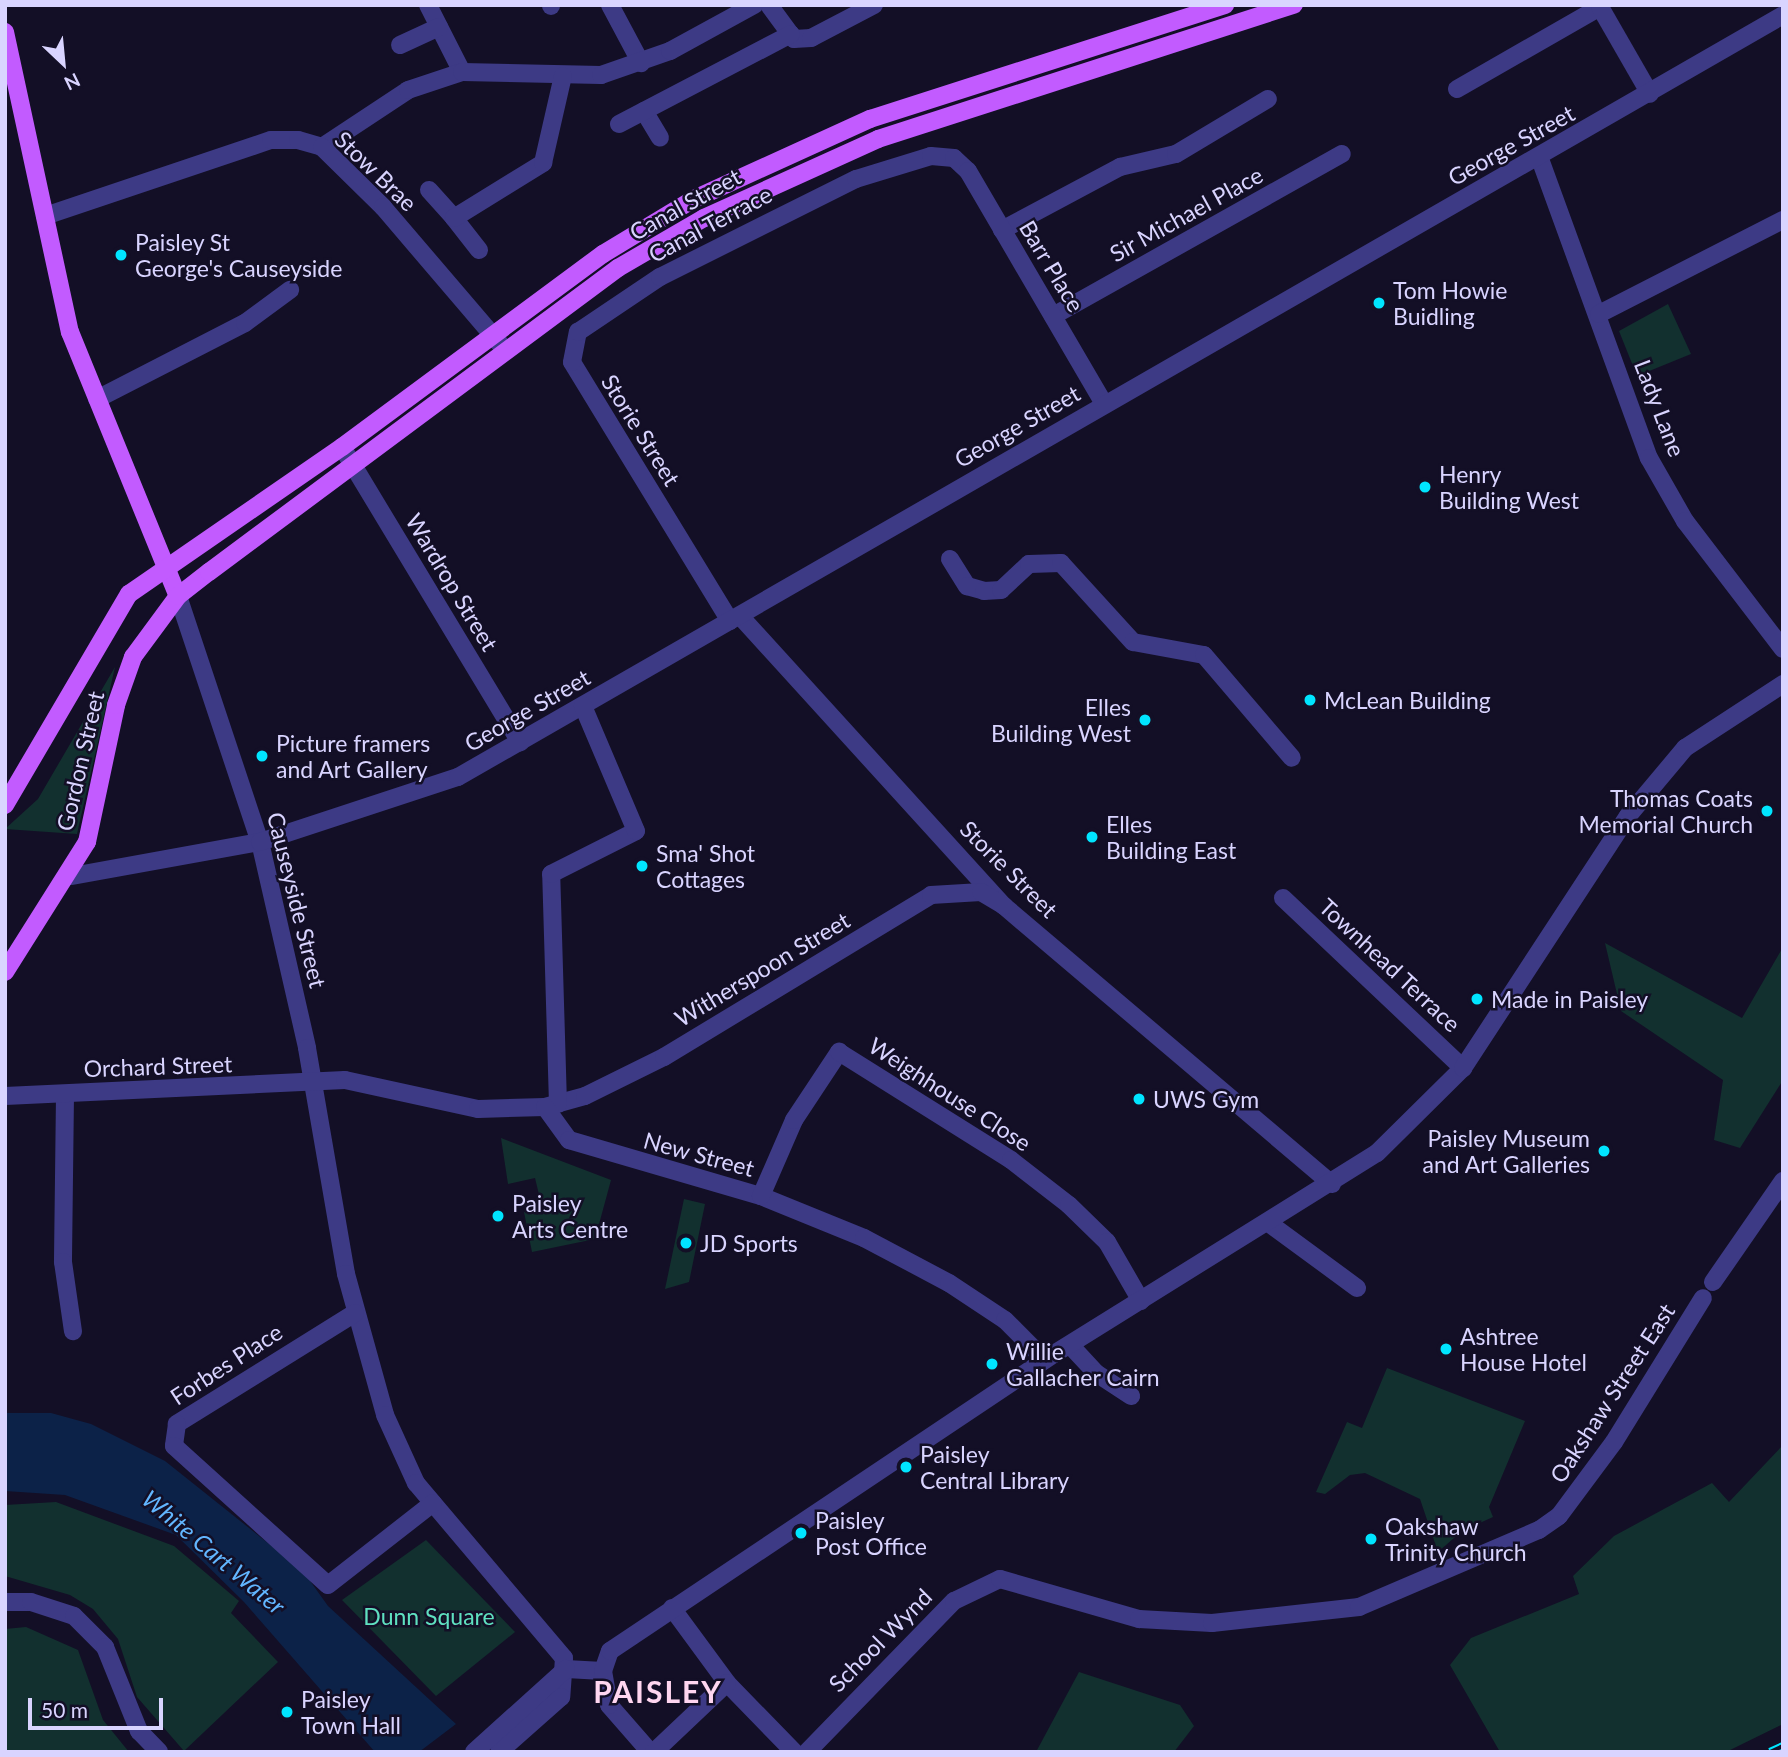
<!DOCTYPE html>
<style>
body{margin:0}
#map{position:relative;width:1788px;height:1757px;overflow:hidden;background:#130f26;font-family:Lato,sans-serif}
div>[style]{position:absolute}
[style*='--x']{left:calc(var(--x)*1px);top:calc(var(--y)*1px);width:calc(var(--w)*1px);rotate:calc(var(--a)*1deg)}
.green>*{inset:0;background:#12302f}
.water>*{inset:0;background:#0c2248}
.minor>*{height:18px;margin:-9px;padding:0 9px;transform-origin:9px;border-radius:9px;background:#3d3a85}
.major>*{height:18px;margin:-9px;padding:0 9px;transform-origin:9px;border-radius:9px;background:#c25bff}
.rail>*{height:8px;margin-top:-4px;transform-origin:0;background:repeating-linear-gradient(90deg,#130f26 0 16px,#00e5ff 0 32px);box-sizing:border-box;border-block:2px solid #00e5ff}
.dots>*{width:19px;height:19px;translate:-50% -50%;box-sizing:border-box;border:4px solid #130f26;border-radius:50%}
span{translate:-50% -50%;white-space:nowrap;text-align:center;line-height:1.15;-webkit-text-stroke:5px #130f26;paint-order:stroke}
.street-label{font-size:23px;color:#d9d4ff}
.poi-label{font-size:23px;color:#d9d4ff}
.left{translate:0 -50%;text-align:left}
.right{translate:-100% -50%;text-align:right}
.park-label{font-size:23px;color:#5fe0c0}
.water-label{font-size:24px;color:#62b6ff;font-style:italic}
.district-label{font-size:30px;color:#ffd6f0;font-weight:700;letter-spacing:2px}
.frame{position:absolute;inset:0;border:7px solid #d9d4ff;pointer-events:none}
.north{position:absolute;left:28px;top:28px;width:70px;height:70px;-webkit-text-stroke:5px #130f26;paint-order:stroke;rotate:154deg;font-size:19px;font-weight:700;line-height:28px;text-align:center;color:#d9d4ff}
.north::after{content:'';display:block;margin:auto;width:24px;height:32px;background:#d9d4ff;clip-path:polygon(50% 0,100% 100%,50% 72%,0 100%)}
.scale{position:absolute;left:28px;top:1698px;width:135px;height:32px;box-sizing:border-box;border:4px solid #d9d4ff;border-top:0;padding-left:9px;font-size:21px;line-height:24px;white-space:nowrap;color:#d9d4ff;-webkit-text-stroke:5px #130f26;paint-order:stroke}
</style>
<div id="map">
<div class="green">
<div style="clip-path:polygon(1668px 304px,1691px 354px,1637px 376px,1619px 331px)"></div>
<div style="clip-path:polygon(115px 667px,77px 834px,5px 829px,38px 799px)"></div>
<div style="clip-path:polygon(1605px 943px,1742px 1018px,1783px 947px,1783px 1080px,1740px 1148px,1714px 1140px,1723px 1080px,1621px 1011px)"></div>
<div style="clip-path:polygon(501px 1138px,611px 1180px,595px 1239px,532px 1252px,524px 1212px,542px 1207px,535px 1178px,508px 1184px)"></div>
<div style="clip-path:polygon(684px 1199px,705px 1204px,689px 1282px,665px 1289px)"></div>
<div style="clip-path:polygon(1387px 1368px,1525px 1421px,1489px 1507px,1493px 1517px,1462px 1531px,1438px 1552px,1420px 1499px,1365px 1473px,1350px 1475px,1325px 1494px,1316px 1492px,1347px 1422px,1362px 1428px)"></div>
<div style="clip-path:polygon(1783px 1445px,1783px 1724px,1726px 1752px,1500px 1752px,1450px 1665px,1471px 1638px,1579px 1594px,1573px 1576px,1614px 1536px,1712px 1483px,1729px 1502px)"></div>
<div style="clip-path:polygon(56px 1502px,174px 1546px,239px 1601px,231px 1613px,278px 1662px,184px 1751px,137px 1697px,118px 1639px,93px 1609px,70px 1595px,5px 1576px,5px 1505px)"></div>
<div style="clip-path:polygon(426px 1540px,515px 1632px,436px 1696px,342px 1600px)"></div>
<div style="clip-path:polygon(26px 1627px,78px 1650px,103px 1720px,129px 1752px,5px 1752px,5px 1629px)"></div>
<div style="clip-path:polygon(1079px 1672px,1180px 1705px,1194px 1726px,1174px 1752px,1036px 1752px)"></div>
</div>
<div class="water">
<div style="clip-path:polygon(5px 1413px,51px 1413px,91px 1424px,165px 1461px,303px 1571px,328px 1606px,456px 1724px,419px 1752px,375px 1752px,244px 1602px,176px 1535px,65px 1495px,5px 1491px)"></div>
</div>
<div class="minor">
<div style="--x:428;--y:5;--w:75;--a:63.1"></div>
<div style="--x:551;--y:5;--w:1;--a:90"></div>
<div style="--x:610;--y:5;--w:66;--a:61.9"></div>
<div style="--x:769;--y:5;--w:42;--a:53.7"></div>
<div style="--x:794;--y:39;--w:17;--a:-3"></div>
<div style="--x:811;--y:38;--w:71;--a:-27.6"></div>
<div style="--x:400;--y:45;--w:43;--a:-24.8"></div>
<div style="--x:1457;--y:89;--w:165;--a:-29.8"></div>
<div style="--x:1600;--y:7;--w:100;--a:60.1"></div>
<div style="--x:644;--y:111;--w:31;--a:59"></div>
<div style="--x:619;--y:124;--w:194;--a:-27.6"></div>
<div style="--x:322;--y:147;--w:103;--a:-33.5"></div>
<div style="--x:408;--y:90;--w:57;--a:-18.4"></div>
<div style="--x:462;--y:72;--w:139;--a:1.2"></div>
<div style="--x:601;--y:75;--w:73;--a:-19.2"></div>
<div style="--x:670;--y:51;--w:96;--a:-28.7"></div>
<div style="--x:1540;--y:159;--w:318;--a:70"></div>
<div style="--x:1649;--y:458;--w:73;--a:60.3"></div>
<div style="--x:1685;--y:521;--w:161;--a:52.6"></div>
<div style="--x:429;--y:190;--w:38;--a:48"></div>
<div style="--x:45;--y:216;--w:238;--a:-18.6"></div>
<div style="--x:271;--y:140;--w:27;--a:0"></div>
<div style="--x:298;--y:140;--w:25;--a:16"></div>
<div style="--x:322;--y:147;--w:86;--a:44.5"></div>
<div style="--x:383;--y:207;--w:189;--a:49.5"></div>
<div style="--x:1002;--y:230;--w:134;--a:-28.1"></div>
<div style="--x:1120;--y:167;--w:57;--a:-13.1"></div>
<div style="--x:1176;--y:154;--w:107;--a:-30.9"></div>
<div style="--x:479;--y:250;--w:41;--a:-128"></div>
<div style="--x:454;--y:218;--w:105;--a:-31.7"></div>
<div style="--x:543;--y:163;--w:89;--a:-77.1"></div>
<div style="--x:1599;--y:314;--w:207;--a:-27.1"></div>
<div style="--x:1053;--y:316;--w:331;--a:-29.3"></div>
<div style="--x:97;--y:399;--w:166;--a:-27.2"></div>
<div style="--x:245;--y:323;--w:56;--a:-36.3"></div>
<div style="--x:342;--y:447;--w:345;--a:58.9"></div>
<div style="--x:950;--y:559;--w:32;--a:58"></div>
<div style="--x:967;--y:586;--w:18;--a:16"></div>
<div style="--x:984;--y:591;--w:17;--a:-3"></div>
<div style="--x:1001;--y:590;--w:38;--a:-43"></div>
<div style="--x:1029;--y:564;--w:32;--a:-2"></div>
<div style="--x:1061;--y:563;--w:107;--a:47.7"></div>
<div style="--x:1133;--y:642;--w:72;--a:10.4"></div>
<div style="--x:1204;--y:655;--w:135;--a:49.5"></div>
<div style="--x:178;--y:596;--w:259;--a:71.6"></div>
<div style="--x:260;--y:842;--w:211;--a:77.1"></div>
<div style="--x:307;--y:1048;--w:229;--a:80.2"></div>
<div style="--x:346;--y:1274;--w:146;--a:74.5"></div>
<div style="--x:385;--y:1415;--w:75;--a:65.5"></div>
<div style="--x:416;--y:1483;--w:229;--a:49.8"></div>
<div style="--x:564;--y:1658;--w:39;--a:94"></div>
<div style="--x:561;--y:1697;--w:83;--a:138.4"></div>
<div style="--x:740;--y:616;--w:392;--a:47.7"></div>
<div style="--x:1004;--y:906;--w:430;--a:40.3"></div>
<div style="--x:730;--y:621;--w:303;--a:-121.4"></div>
<div style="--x:572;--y:362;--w:31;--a:-79"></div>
<div style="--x:578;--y:332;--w:99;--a:-33.9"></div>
<div style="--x:660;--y:277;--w:219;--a:-26.6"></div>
<div style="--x:856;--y:179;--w:78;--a:-17"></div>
<div style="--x:931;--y:156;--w:23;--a:5"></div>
<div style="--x:954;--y:158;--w:19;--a:43"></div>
<div style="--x:968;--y:171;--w:270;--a:59.7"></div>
<div style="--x:72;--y:876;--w:191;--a:-10.3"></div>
<div style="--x:260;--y:842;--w:208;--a:-18.2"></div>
<div style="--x:458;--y:777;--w:1528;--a:-29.9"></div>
<div style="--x:1283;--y:898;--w:248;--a:43.4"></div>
<div style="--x:65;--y:1095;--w:167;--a:90.7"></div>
<div style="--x:63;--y:1262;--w:70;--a:81.8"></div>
<div style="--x:5;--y:1096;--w:340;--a:-2.7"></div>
<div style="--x:345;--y:1080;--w:136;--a:12.3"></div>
<div style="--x:478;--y:1109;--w:67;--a:-1.7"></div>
<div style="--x:545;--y:1107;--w:41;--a:-15.4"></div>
<div style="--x:585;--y:1096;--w:88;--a:-26.3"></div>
<div style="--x:664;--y:1057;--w:312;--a:-31.2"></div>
<div style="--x:931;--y:895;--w:50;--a:-3.4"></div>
<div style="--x:981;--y:892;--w:27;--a:31"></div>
<div style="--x:558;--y:1104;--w:230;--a:-91.7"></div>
<div style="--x:551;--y:874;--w:95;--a:-26.8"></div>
<div style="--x:636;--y:831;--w:136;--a:-113"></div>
<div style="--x:545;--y:1107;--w:41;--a:54"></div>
<div style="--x:569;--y:1140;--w:200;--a:16.3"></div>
<div style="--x:761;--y:1196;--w:111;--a:22.2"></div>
<div style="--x:864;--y:1238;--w:96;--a:27.9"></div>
<div style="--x:949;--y:1283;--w:67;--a:33.5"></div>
<div style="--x:1005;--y:1320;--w:41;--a:45"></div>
<div style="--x:1034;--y:1349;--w:21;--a:14"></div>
<div style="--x:761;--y:1196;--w:83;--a:-66.5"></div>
<div style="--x:794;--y:1120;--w:82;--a:-56.5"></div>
<div style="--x:839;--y:1052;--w:203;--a:32.1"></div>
<div style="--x:1011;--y:1160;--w:73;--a:37.8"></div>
<div style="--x:1069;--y:1205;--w:53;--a:44.2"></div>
<div style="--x:1107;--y:1242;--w:68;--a:60"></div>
<div style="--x:1270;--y:1224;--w:108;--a:36.3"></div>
<div style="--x:1713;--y:1282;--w:123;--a:-55.3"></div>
<div style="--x:355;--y:1313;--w:210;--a:148.1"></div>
<div style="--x:177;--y:1424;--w:22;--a:98"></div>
<div style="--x:174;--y:1446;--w:207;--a:42.1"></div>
<div style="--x:328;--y:1585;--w:133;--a:-38"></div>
<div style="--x:1070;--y:1345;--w:38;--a:47"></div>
<div style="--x:1096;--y:1373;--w:42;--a:33.3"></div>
<div style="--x:5;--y:1602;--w:26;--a:0"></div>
<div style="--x:31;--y:1602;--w:45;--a:18"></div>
<div style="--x:74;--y:1616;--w:44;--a:45"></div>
<div style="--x:105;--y:1647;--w:91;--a:68"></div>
<div style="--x:139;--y:1731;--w:29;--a:46"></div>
<div style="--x:672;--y:1608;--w:93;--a:53.7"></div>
<div style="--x:727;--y:1683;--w:96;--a:45.8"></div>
<div style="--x:566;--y:1669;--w:37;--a:3"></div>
<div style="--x:474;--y:1752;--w:124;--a:-42.1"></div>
<div style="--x:650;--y:1752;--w:62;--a:-131.1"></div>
<div style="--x:609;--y:1705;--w:35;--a:-100"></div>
<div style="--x:603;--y:1671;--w:21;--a:-71"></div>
<div style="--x:610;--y:1651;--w:534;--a:-33.78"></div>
<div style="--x:1054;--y:1354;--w:380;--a:-31.9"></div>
<div style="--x:1377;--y:1153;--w:121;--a:-44.7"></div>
<div style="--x:1463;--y:1068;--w:301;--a:-56.8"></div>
<div style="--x:1628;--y:816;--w:89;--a:-50"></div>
<div style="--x:1685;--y:748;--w:117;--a:-33.1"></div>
<div style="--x:654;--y:1752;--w:100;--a:-43.4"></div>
<div style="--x:807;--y:1752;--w:211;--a:-45.8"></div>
<div style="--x:954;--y:1601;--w:51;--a:-25.6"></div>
<div style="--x:1000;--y:1579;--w:145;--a:16.1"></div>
<div style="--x:1139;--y:1619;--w:73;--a:3.1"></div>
<div style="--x:1212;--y:1623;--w:148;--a:-6.2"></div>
<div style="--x:1359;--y:1607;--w:196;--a:-23.2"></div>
<div style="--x:1539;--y:1530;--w:24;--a:-35"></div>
<div style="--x:1559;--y:1516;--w:92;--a:-53.4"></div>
<div style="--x:1614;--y:1442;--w:169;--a:-58.3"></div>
</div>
<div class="major">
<div style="--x:5;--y:32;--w:307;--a:77.8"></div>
<div style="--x:70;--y:332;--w:285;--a:67.8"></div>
<div style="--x:5;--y:805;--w:245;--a:-59.6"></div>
<div style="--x:129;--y:594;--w:259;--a:-34.6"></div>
<div style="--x:342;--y:447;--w:325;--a:-36.5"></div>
<div style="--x:603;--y:254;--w:104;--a:-31.2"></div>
<div style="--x:692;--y:200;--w:196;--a:-24.5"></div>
<div style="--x:870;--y:119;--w:373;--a:-17.8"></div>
<div style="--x:5;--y:972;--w:154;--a:-57.8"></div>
<div style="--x:87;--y:842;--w:140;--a:-78"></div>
<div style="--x:116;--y:705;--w:51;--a:-70.5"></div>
<div style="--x:133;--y:657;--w:76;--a:-53.6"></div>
<div style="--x:178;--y:596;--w:39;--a:-38"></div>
<div style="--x:209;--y:572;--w:510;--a:-36.62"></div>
<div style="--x:618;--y:268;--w:99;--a:-30.2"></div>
<div style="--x:704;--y:218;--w:191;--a:-24.4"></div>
<div style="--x:878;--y:139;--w:437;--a:-17.9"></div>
</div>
<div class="rail">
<div style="--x:1770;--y:1752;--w:14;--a:-25"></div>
</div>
<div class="dots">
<div style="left:121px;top:255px;background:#00e5ff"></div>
<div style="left:1379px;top:303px;background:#00e5ff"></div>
<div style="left:1425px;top:487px;background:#00e5ff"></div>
<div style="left:1310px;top:700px;background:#00e5ff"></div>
<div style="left:1145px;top:720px;background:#00e5ff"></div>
<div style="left:262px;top:756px;background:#00e5ff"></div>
<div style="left:1767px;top:811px;background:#00e5ff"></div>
<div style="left:1092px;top:837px;background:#00e5ff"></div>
<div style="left:642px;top:866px;background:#00e5ff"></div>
<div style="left:1477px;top:999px;background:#00e5ff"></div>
<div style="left:1139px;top:1099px;background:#00e5ff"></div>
<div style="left:1604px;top:1151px;background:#00e5ff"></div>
<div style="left:498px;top:1216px;background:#00e5ff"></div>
<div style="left:686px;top:1243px;background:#00e5ff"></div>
<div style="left:1446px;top:1349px;background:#00e5ff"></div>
<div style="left:992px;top:1364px;background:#00e5ff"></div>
<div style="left:906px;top:1467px;background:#00e5ff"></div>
<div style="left:801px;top:1533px;background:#00e5ff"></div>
<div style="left:1371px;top:1539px;background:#00e5ff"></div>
<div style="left:287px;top:1712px;background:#00e5ff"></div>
</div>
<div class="street-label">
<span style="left:1511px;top:145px;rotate:-29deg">George Street</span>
<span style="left:376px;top:171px;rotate:44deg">Stow Brae</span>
<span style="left:685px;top:204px;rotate:-29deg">Canal Street</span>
<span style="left:1186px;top:214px;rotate:-29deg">Sir Michael Place</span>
<span style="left:710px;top:224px;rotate:-28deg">Canal Terrace</span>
<span style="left:1052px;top:266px;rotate:59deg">Barr Place</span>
<span style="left:1660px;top:408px;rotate:69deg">Lady Lane</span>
<span style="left:1017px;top:426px;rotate:-30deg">George Street</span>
<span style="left:641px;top:430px;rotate:58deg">Storie Street</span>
<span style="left:452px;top:582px;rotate:59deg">Wardrop Street</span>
<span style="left:527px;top:710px;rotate:-30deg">George Street</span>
<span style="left:80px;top:761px;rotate:-77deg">Gordon Street</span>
<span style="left:1009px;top:869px;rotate:45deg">Storie Street</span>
<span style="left:297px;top:900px;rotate:76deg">Causeyside Street</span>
<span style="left:1390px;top:965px;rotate:43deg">Townhead Terrace</span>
<span style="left:762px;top:969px;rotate:-31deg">Witherspoon Street</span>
<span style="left:158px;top:1066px;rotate:-2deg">Orchard Street</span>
<span style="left:950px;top:1094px;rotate:33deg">Weighhouse Close</span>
<span style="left:699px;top:1154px;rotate:15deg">New Street</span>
<span style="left:226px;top:1364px;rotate:-33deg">Forbes Place</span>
<span style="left:1612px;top:1393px;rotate:-57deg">Oakshaw Street East</span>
<span style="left:880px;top:1640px;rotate:-45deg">School Wynd</span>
</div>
<div class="poi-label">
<span class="left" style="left:135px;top:255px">Paisley St<br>George's Causeyside</span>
<span class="left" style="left:1393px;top:303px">Tom Howie<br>Buidling</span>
<span class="left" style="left:1439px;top:487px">Henry<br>Building West</span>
<span class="left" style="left:1324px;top:700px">McLean Building</span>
<span class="right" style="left:1131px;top:720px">Elles<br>Building West</span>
<span class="left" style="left:276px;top:756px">Picture framers<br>and Art Gallery</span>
<span class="right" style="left:1753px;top:811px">Thomas Coats<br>Memorial Church</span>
<span class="left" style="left:1106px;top:837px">Elles<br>Building East</span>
<span class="left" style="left:656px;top:866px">Sma' Shot<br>Cottages</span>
<span class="left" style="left:1491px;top:999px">Made in Paisley</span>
<span class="left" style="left:1153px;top:1099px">UWS Gym</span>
<span class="right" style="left:1590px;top:1151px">Paisley Museum<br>and Art Galleries</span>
<span class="left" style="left:512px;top:1216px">Paisley<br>Arts Centre</span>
<span class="left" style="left:700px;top:1243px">JD Sports</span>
<span class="left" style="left:1460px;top:1349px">Ashtree<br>House Hotel</span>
<span class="left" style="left:1006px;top:1364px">Willie<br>Gallacher Cairn</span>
<span class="left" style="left:920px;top:1467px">Paisley<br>Central Library</span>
<span class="left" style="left:815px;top:1533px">Paisley<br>Post Office</span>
<span class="left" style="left:1385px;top:1539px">Oakshaw<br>Trinity Church</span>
<span class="left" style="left:301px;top:1712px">Paisley<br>Town Hall</span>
</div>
<div class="park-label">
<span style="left:429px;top:1616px">Dunn Square</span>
</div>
<div class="water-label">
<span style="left:214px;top:1552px;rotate:40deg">White Cart Water</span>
</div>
<div class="district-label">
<span style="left:658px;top:1691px">PAISLEY</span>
</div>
<div class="frame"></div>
<div class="north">N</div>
<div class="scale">50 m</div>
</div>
